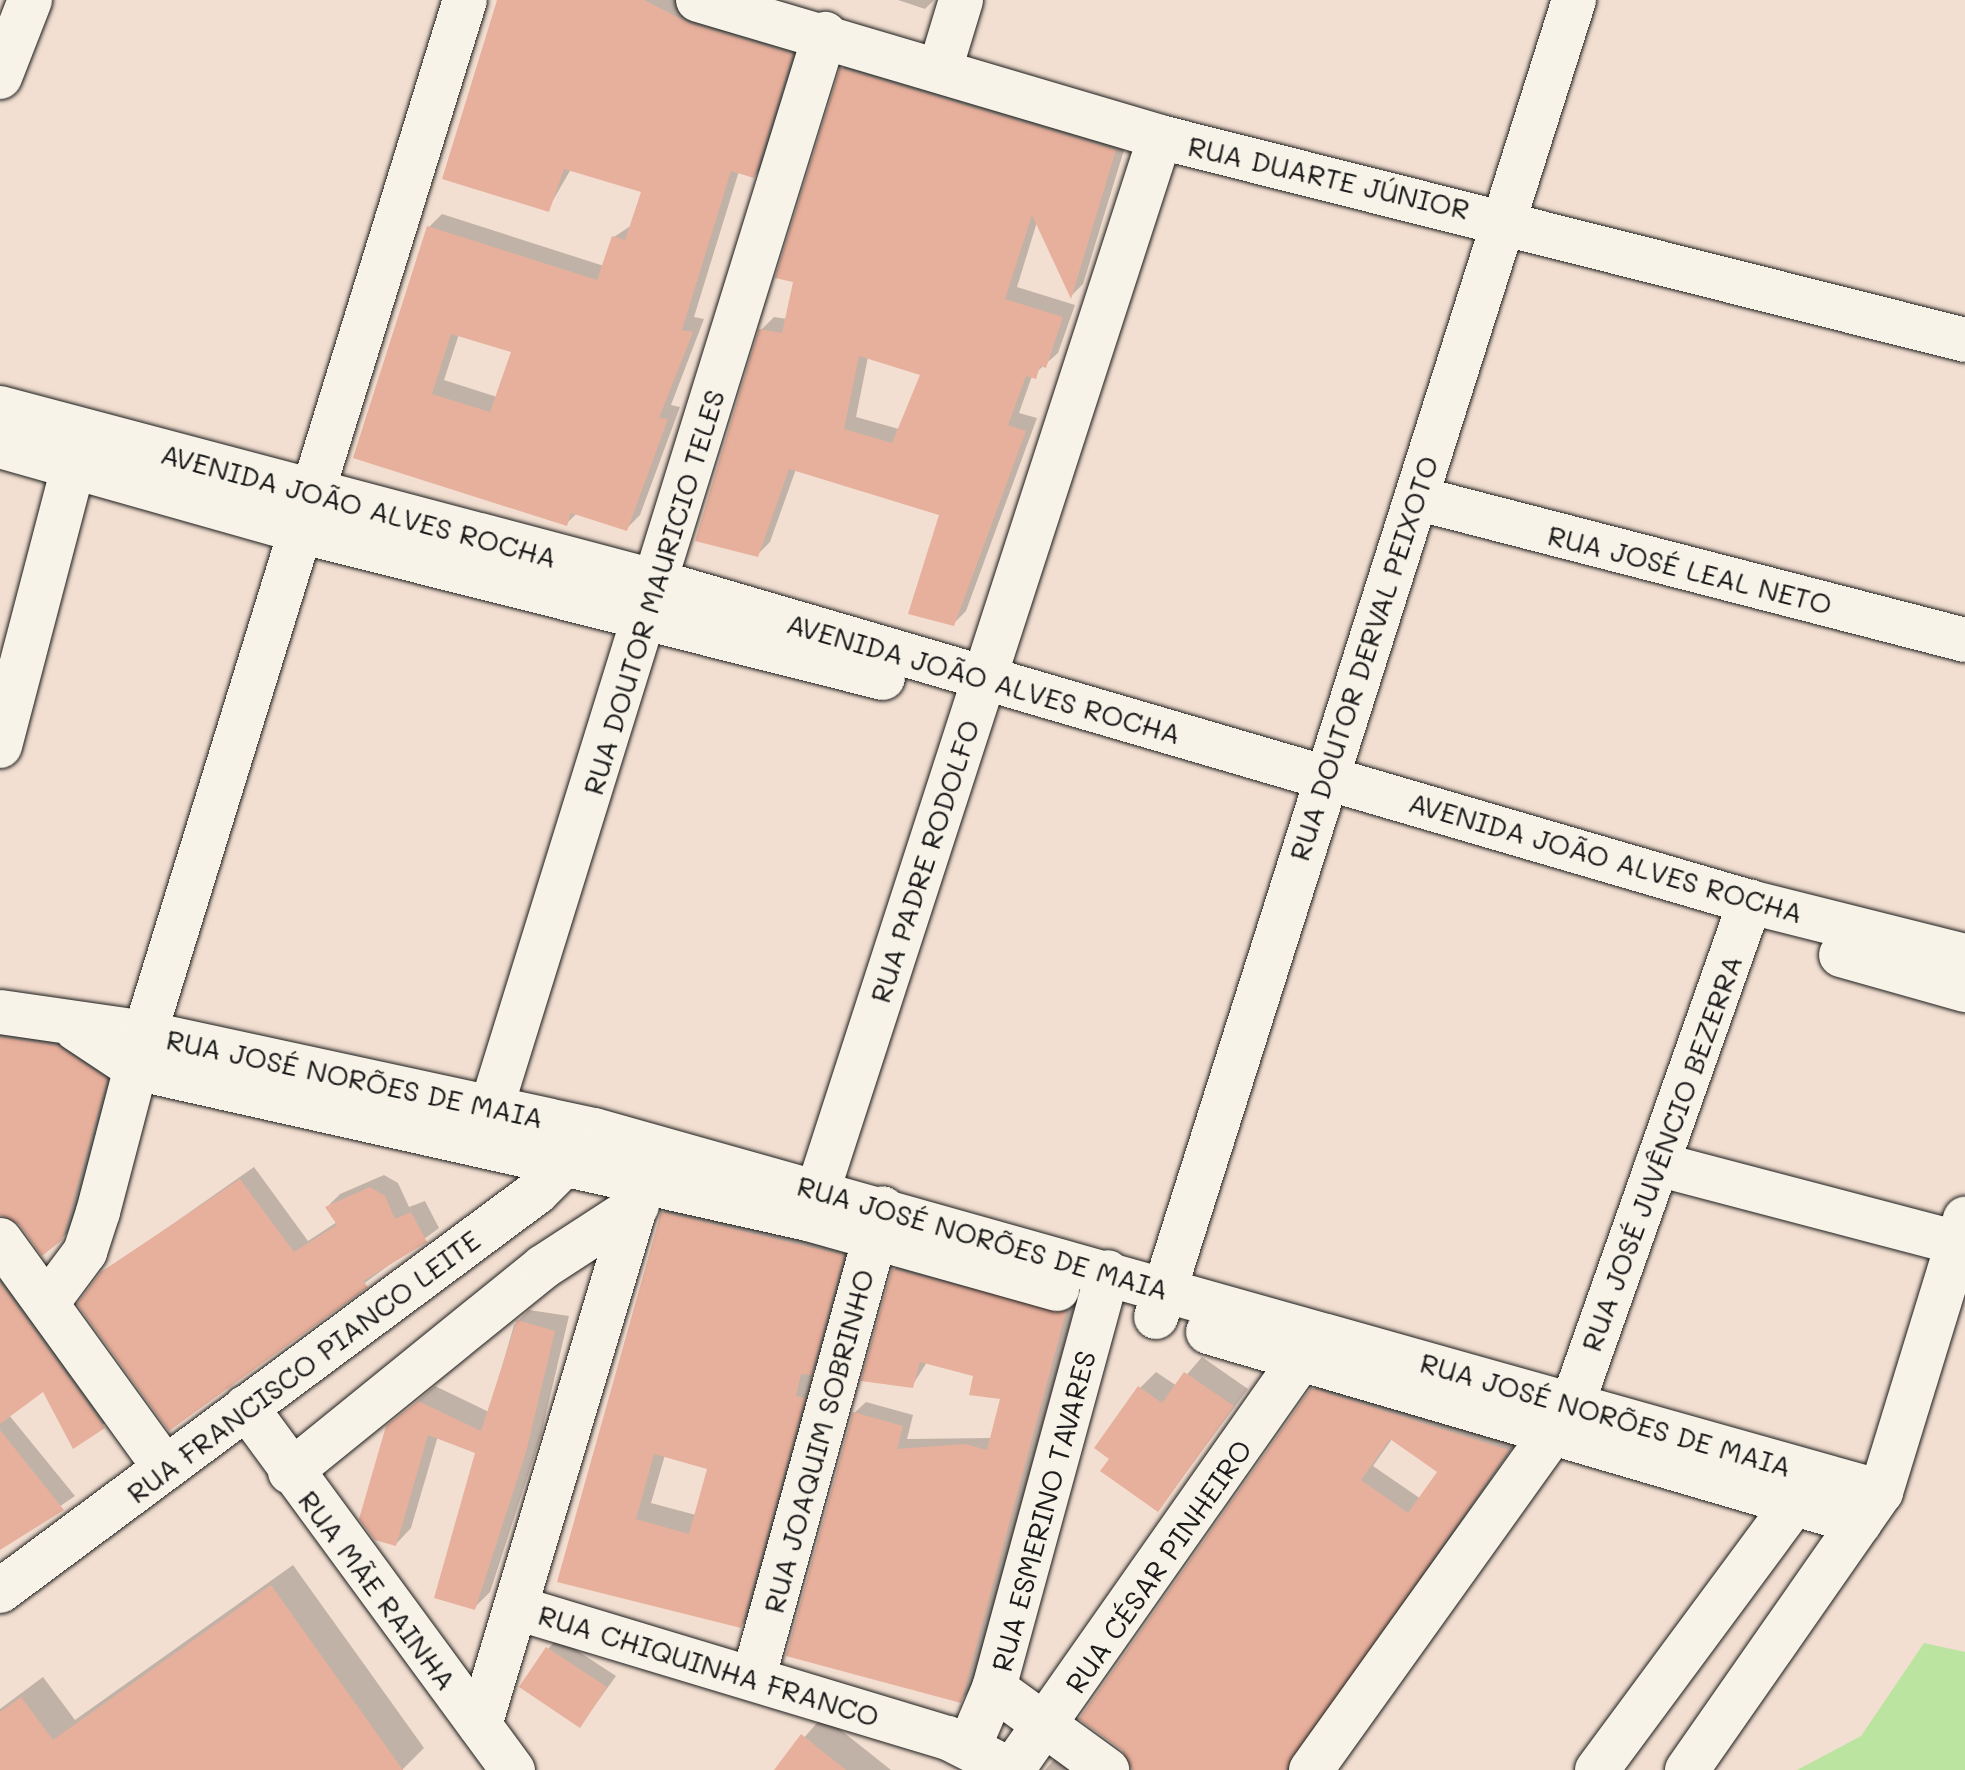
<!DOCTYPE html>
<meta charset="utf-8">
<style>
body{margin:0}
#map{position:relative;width:1965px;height:1770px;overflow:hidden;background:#f2dfd1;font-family:Mali,sans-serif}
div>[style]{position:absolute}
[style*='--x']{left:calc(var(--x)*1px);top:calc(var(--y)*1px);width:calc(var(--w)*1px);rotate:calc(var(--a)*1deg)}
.green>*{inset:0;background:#bbe4a0}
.shadow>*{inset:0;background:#0003}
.building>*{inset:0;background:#e7b09c}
.roads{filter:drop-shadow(0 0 2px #1c1c1c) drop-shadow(0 0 2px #1c1c1c)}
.minor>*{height:44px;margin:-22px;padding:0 22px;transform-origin:22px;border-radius:22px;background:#f7f3e8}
span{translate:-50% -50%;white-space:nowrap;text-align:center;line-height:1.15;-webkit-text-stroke:7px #f7f3e8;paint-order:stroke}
.street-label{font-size:28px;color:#1c1c1c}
</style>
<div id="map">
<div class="green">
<div style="clip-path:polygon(1924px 1643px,1965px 1652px,1965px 1770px,1797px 1770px,1861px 1736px)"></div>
</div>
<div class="shadow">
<div style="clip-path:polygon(evenodd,500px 0,684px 0,804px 41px,767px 163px,754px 176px,739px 171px,694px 317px,704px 319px,671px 405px,680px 407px,640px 515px,627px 528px,577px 513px,566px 524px,355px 456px,429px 227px,442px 214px,604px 266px,614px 237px,632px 225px,643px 191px,571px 169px,548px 209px,500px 0,459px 334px,513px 350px,497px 397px,444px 380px,459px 334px)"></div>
<div style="clip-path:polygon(898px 0,934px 0,925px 9px)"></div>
<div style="clip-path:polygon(evenodd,855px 56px,1128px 137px,1083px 284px,1072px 295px,1037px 222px,1017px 287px,1075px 305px,1058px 353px,1032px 376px,1019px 413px,1037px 418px,966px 611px,953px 624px,942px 513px,796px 469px,770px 542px,757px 555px,761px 330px,774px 317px,787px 319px,842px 69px,855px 56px,868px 357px,922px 374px,899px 429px,856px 417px,868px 357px)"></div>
<div style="clip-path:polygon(0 1021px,71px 1034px,118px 1067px,74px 1226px,61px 1239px,0 1210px)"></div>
<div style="clip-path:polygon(254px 1167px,308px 1241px,337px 1222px,327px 1207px,340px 1194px,384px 1175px,398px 1183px,409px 1207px,425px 1201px,439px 1228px,169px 1428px,103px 1273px)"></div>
<div style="clip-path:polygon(evenodd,679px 1196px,859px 1239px,827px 1356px,814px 1369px,812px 1379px,820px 1382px,757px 1609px,741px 1626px,559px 1581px,662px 1213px,679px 1196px,665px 1455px,709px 1467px,696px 1515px,651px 1503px,665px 1455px)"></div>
<div style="clip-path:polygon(905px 1258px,1076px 1301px,971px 1689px,960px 1701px,854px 1413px,866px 1402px,913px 1415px,907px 1439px,992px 1438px,1003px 1397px,975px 1374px,927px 1362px,912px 1386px,894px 1270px)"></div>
<div style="clip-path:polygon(0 1268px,116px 1415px,74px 1446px,44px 1389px,9px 1415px,75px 1496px,0 1547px)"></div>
<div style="clip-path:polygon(529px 1310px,569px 1316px,541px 1435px,490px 1592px,474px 1608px,477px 1452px,438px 1436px,411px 1528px,396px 1544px,388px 1427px,435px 1386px,489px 1412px,514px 1325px)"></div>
<div style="clip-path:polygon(1202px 1357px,1248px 1389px,1158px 1510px,1112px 1458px,1140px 1388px,1156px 1372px,1177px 1386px)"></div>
<div style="clip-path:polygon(evenodd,1327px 1376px,1521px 1436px,1288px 1770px,1166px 1770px,1313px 1390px,1327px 1376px,1392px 1439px,1440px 1472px,1421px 1499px,1373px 1466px,1392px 1439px)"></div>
<div style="clip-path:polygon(293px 1565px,424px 1748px,402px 1770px,0 1770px,0 1709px,43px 1677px,75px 1720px)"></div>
<div style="clip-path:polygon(558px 1638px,616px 1676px,580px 1726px,548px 1649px)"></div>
<div style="clip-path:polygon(823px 1716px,891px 1770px,776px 1770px)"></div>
<div style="clip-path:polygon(1064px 1748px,1095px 1770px,1045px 1770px)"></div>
</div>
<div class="building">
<div style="clip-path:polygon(evenodd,497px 0,644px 0,691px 24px,793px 54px,754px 178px,731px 171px,682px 330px,693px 332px,659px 418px,668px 419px,627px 531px,571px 513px,567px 526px,353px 458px,427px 226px,597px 280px,612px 236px,625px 240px,641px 192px,564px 169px,549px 212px,442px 179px,497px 0,451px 334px,511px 352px,490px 412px,432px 394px,451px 334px)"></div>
<div style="clip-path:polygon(evenodd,840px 68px,1116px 150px,1071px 299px,1032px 215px,1005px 299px,1063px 317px,1046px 368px,1040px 366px,1036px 379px,1026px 376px,1008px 425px,1026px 431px,954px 626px,908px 614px,939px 515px,789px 469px,758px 557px,695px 541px,759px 329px,782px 333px,793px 282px,775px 278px,840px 68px,859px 356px,920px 375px,892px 443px,844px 429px,859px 356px)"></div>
<div style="clip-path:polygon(0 1037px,58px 1046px,107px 1079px,62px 1240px,42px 1256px,20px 1225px,0 1215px)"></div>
<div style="clip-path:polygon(240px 1179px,294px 1252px,337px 1225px,325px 1207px,370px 1187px,385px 1196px,395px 1219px,411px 1212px,427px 1242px,363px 1281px,368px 1287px,169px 1431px,77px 1304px,101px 1272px)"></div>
<div style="clip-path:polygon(evenodd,661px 1212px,844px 1255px,811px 1375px,801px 1374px,796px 1396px,805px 1398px,741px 1628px,557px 1582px,661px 1212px,654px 1454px,707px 1469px,689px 1534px,636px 1519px,654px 1454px)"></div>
<div style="clip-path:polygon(892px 1269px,1066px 1312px,961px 1703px,786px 1656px,853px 1412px,903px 1426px,897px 1449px,965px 1444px,987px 1450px,1000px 1399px,969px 1395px,973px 1376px,920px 1362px,913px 1388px,861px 1381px)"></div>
<div style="clip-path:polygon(0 1283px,105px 1428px,73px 1449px,43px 1392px,0 1424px)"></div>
<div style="clip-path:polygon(517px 1320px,555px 1331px,526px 1452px,475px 1610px,434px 1598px,475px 1453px,428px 1435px,396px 1546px,375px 1540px,359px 1519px,386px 1426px,418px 1401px,481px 1431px)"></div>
<div style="clip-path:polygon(1184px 1372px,1234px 1406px,1158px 1512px,1100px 1471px,1109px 1459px,1094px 1448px,1138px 1386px,1162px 1403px)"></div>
<div style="clip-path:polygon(evenodd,1311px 1388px,1509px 1450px,1286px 1770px,1132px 1770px,1122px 1750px,1079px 1719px,1311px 1388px,1390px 1439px,1437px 1472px,1408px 1513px,1361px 1480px,1390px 1439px)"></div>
<div style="clip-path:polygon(0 1430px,64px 1510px,0 1550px)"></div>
<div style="clip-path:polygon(271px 1585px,403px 1770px,0 1770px,0 1712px,21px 1697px,53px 1740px)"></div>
<div style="clip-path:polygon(546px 1647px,607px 1687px,580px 1728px,519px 1687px)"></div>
<div style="clip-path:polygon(801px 1734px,846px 1770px,774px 1770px)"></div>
</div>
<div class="roads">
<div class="minor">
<div style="--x:698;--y:0;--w:482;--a:16.5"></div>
<div style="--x:1160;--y:137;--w:830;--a:14.15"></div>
<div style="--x:941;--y:66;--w:69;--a:-73.1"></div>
<div style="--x:0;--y:77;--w:83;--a:-68.7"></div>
<div style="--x:0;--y:408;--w:680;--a:14.83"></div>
<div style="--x:657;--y:582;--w:1139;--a:16.32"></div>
<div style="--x:1750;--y:902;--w:222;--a:14.1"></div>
<div style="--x:0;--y:446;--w:315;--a:15.8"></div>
<div style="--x:303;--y:532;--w:598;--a:14.13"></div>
<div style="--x:1416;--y:498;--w:567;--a:14.5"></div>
<div style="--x:0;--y:746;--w:315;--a:-75.3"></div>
<div style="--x:1841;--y:955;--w:129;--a:15.8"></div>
<div style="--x:0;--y:1012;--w:147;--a:8.2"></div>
<div style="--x:145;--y:1033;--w:459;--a:12.2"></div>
<div style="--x:594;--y:1130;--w:1337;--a:15.71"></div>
<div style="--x:76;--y:1029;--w:71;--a:33.5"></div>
<div style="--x:135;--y:1068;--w:690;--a:12.65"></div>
<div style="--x:808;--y:1219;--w:259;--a:15.7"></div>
<div style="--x:484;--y:1131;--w:1149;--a:-72.73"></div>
<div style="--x:1657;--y:1164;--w:318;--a:14.7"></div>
<div style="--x:810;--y:1215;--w:1133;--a:-72.01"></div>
<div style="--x:0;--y:1240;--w:281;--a:54.1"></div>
<div style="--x:47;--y:1303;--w:64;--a:-53.3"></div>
<div style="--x:85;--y:1252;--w:42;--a:-72"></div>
<div style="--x:98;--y:1212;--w:185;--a:-75.3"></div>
<div style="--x:145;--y:1033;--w:1081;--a:-72.79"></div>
<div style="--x:1156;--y:1317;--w:1382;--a:-72.39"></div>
<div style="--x:1208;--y:1332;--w:679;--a:16.33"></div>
<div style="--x:246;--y:1407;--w:451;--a:53.7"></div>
<div style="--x:290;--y:1472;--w:326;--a:-39"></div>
<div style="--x:543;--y:1267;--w:112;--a:-33"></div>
<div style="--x:0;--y:1591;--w:669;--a:-36.61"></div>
<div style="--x:537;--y:1192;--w:58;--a:-45"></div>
<div style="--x:520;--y:1609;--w:447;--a:16.8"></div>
<div style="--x:948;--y:1738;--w:71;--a:26.9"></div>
<div style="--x:754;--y:1676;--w:485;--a:-74.6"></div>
<div style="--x:994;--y:1688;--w:140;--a:36"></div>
<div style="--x:480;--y:1725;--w:568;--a:-73.32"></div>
<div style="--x:969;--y:1747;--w:64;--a:-67"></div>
<div style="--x:994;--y:1688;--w:431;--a:-74.7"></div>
<div style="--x:1012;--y:1770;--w:501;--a:-54.91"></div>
<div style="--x:1311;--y:1770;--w:449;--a:-54.4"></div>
<div style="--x:1572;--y:1405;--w:534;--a:-70.51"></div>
<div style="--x:1597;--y:1770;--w:353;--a:-53.5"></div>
<div style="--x:1687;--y:1770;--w:339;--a:-55.1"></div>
<div style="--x:1881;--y:1492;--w:286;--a:-72.9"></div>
</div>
</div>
<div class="street-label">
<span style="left:1329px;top:177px;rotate:13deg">RUA DUARTE JÚNIOR</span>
<span style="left:359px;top:505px;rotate:15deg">AVENIDA JOÃO ALVES ROCHA</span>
<span style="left:1690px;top:569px;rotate:14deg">RUA JOSÉ LEAL NETO</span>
<span style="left:653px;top:592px;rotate:-73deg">RUA DOUTOR MAURICIO TELES</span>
<span style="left:1363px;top:658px;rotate:-72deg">RUA DOUTOR DERVAL PEIXOTO</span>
<span style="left:984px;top:678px;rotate:16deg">AVENIDA JOÃO ALVES ROCHA</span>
<span style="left:1606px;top:857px;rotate:16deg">AVENIDA JOÃO ALVES ROCHA</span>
<span style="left:924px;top:861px;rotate:-72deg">RUA PADRE RODOLFO</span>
<span style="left:355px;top:1078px;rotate:12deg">RUA JOSÉ NORÕES DE MAIA</span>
<span style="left:1661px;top:1153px;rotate:-70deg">RUA JOSÉ JUVÊNCIO BEZERRA</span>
<span style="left:983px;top:1237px;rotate:16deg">RUA JOSÉ NORÕES DE MAIA</span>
<span style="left:303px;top:1366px;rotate:-37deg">RUA FRANCISCO PIANCO LEITE</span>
<span style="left:1606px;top:1414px;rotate:16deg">RUA JOSÉ NORÕES DE MAIA</span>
<span style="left:818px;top:1441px;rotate:-75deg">RUA JOAQUIM SOBRINHO</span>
<span style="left:1043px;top:1511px;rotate:-75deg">RUA ESMERINO TAVARES</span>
<span style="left:1158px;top:1566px;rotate:-55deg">RUA CÉSAR PINHEIRO</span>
<span style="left:378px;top:1590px;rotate:53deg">RUA MÃE RAINHA</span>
<span style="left:709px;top:1665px;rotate:17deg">RUA CHIQUINHA FRANCO</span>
</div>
</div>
